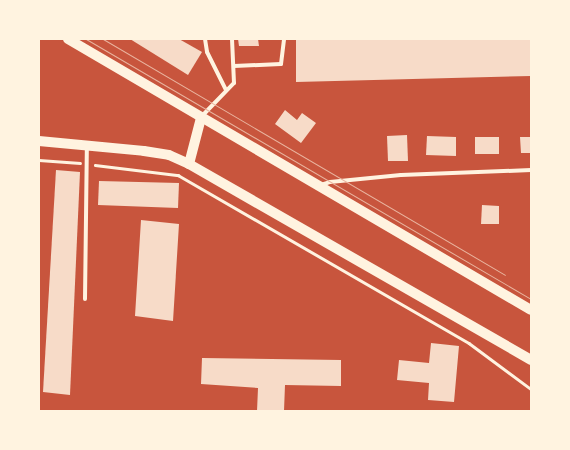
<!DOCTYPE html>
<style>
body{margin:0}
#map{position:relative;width:570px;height:450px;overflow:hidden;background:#c8553d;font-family:"Nunito Sans",sans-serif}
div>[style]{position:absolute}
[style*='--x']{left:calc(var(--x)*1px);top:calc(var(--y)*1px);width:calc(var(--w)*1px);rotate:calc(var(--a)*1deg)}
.building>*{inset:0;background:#f7dbc8}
.path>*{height:2.5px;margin:-1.25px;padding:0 1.25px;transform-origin:1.25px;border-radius:1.25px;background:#fff3e0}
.service>*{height:4px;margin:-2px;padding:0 2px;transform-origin:2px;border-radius:2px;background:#fff3e0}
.secondary>*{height:10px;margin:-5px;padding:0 5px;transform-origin:5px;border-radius:5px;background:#fff3e0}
.tram>*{height:1px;margin:-0.5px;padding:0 0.5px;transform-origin:0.5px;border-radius:0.5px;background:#e9b49f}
span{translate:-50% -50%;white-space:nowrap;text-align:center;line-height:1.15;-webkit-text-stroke:5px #fff3e0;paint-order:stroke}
.frame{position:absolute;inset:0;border:40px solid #fff3e0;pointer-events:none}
</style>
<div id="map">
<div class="building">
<div style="clip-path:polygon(130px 39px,179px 39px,202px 52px,188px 75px)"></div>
<div style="clip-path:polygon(238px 39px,258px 39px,259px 46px,239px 46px)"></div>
<div style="clip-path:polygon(296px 39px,531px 39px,531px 76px,296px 82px)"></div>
<div style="clip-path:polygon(285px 110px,297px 120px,302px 113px,316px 123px,301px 143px,275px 124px)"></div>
<div style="clip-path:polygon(407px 135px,408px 161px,388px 161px,387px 136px)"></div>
<div style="clip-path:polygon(427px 136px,456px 137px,456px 156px,426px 155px)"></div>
<div style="clip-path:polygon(475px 137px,499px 137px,499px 154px,475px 154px)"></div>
<div style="clip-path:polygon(520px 137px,531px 137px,531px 153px,521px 153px)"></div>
<div style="clip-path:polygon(56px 170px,80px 172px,70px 395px,43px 392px)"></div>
<div style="clip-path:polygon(99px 181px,179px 183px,178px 208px,98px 205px)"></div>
<div style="clip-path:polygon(482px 205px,499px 206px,499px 224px,481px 224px)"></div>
<div style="clip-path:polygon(141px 220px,179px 224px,173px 321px,135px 316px)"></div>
<div style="clip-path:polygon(431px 343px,459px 346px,454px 402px,428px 400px,429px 383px,397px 380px,399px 360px,429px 363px)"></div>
<div style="clip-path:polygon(202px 358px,341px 360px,341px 386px,285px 385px,284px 411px,257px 411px,258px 388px,201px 384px)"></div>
</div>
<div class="path">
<div style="--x:39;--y:160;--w:41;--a:4.2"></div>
<div style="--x:95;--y:165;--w:84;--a:6.9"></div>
<div style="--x:178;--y:175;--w:336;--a:30"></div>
<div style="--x:469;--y:343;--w:77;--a:36.6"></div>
</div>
<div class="service">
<div style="--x:205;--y:39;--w:13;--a:81"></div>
<div style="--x:207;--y:52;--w:42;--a:63.4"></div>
<div style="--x:234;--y:66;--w:47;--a:-2.4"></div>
<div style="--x:281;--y:64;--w:25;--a:-83"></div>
<div style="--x:202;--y:116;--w:46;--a:-45.9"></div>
<div style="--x:234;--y:83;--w:44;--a:-92.6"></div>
<div style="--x:321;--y:185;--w:9;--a:-18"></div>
<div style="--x:330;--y:182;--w:71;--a:-5.6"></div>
<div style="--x:401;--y:175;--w:130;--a:-2.2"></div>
<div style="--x:85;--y:299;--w:153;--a:-89.3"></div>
</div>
<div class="secondary">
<div style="--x:68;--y:39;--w:536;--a:30.34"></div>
<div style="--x:39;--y:141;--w:105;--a:5.4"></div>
<div style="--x:144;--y:151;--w:25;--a:9"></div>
<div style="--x:169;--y:155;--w:22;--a:24"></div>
<div style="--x:189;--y:164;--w:394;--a:29.8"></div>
<div style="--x:189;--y:164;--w:48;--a:-75.4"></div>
</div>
<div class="tram">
<div style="--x:86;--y:39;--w:515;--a:30.3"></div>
<div style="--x:103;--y:39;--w:466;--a:30.4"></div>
</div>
<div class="frame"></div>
</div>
